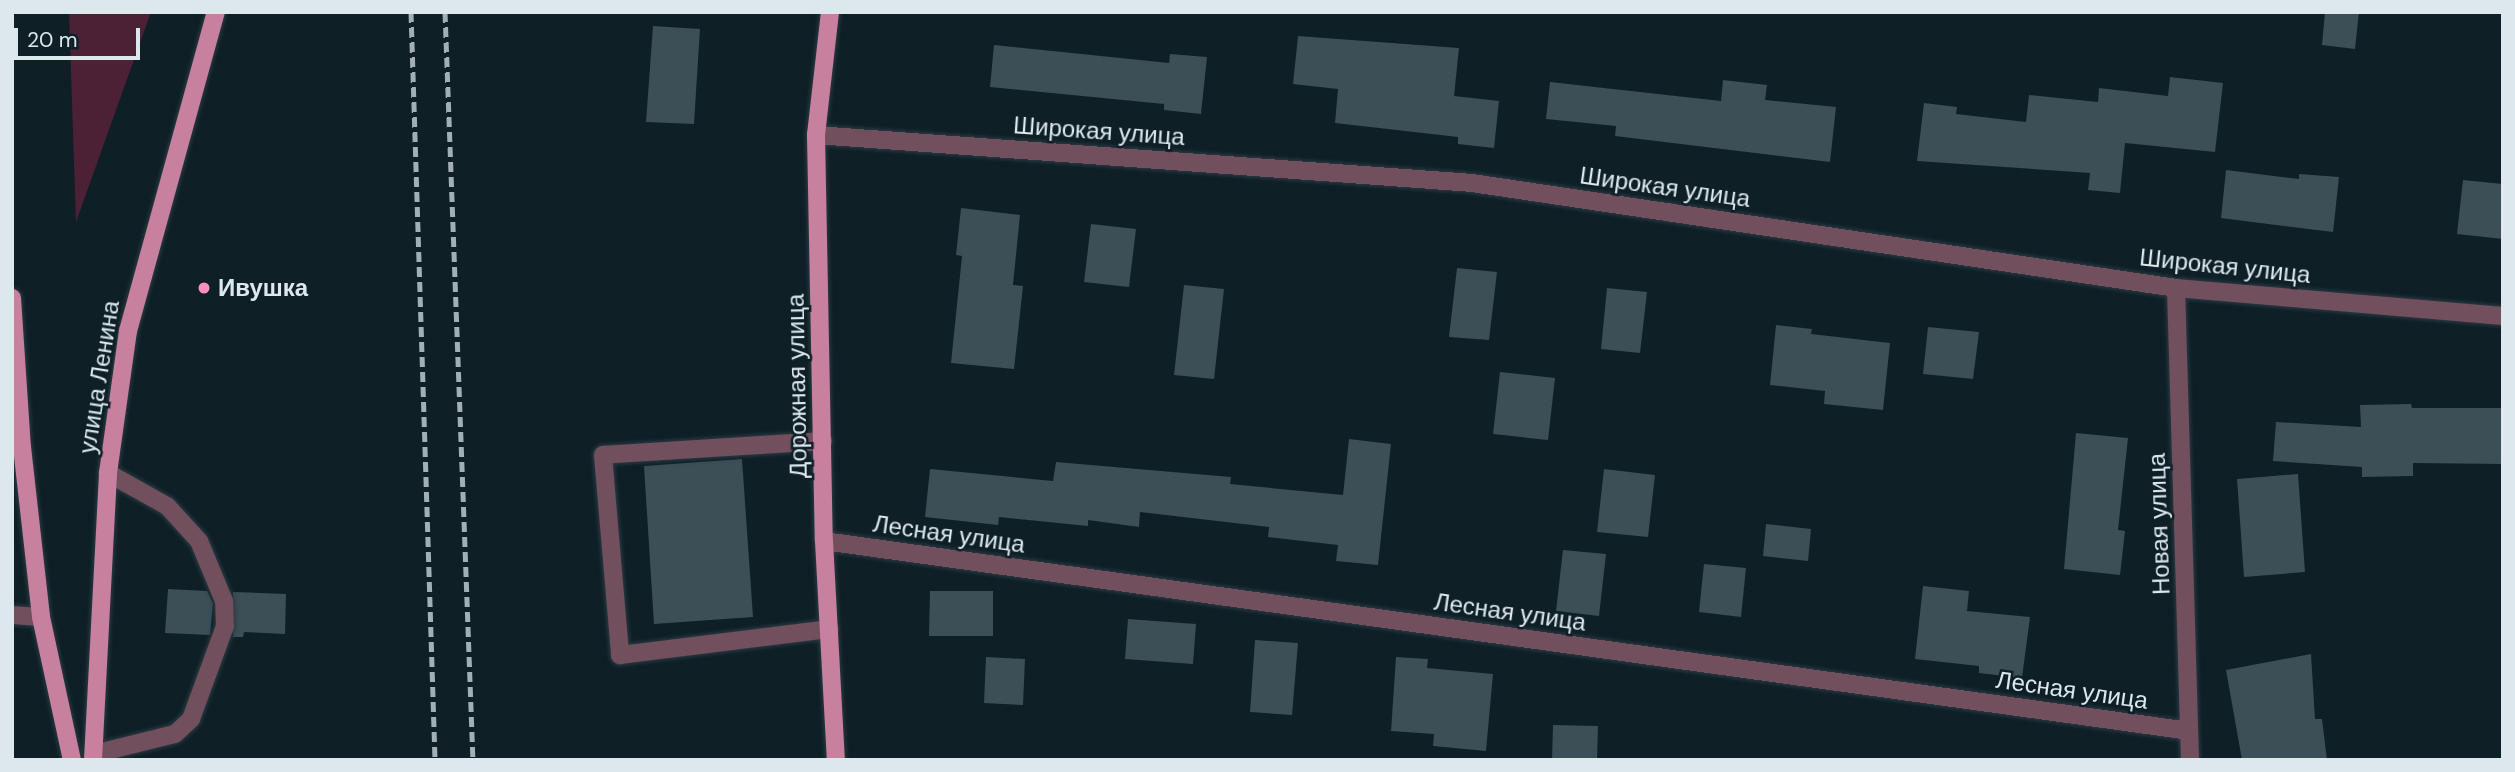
<!DOCTYPE html>
<meta charset="utf-8">
<style>
body{margin:0}
#map{position:relative;width:2515px;height:772px;overflow:hidden;background:#0e1f26;font-family:"DM Sans",sans-serif}
div>[style]{position:absolute}
[style*='--x']{left:calc(var(--x)*1px);top:calc(var(--y)*1px);width:calc(var(--w)*1px);rotate:calc(var(--a)*1deg)}
.green>*{inset:0;background:#4d2135}
.building>*{inset:0;background:#3c4e56}
.roads{filter:drop-shadow(0 0 2px #2b3b42) drop-shadow(0 0 2px #2b3b42)}
.minor>*{height:18px;margin:-9px;padding:0 9px;transform-origin:9px;border-radius:9px;background:#714f5d}
.major>*{height:18px;margin:-9px;padding:0 9px;transform-origin:9px;border-radius:9px;background:#c7819e}
.rail>*{height:5px;margin-top:-2.5px;transform-origin:0;background:repeating-linear-gradient(90deg,#a2afb4 0 10px,transparent 0 15px)}
.dots>*{width:19px;height:19px;translate:-50% -50%;box-sizing:border-box;border:4px solid #0e1f26;border-radius:50%}
span{translate:-50% -50%;white-space:nowrap;text-align:center;line-height:1.15;-webkit-text-stroke:5px #0e1f26;paint-order:stroke}
.street-label{font-size:24px;color:#dde8ed}
.poi-label{font-size:24px;color:#dde8ed;font-weight:700}
.left{translate:0 -50%;text-align:left}
.frame{position:absolute;inset:0;border:14px solid #dde8ed;pointer-events:none}
.scale{position:absolute;left:14px;top:28px;width:126px;height:32px;box-sizing:border-box;border:4px solid #dde8ed;border-top:0;padding-left:9px;font-size:21px;line-height:24px;white-space:nowrap;color:#dde8ed;-webkit-text-stroke:5px #0e1f26;paint-order:stroke}
</style>
<div id="map">
<div class="green">
<div style="clip-path:polygon(69px 12px,151px 12px,76px 222px)"></div>
</div>
<div class="building">
<div style="clip-path:polygon(2325px 12px,2359px 12px,2355px 49px,2322px 45px)"></div>
<div style="clip-path:polygon(653px 26px,700px 29px,694px 124px,646px 122px)"></div>
<div style="clip-path:polygon(1298px 36px,1459px 48px,1454px 96px,1499px 101px,1494px 148px,1458px 144px,1458px 137px,1335px 123px,1338px 89px,1293px 84px)"></div>
<div style="clip-path:polygon(994px 45px,1169px 63px,1170px 54px,1207px 57px,1201px 114px,1164px 110px,1164px 104px,990px 87px)"></div>
<div style="clip-path:polygon(2170px 77px,2223px 83px,2215px 152px,2125px 143px,2120px 193px,2088px 190px,2090px 173px,1917px 161px,1924px 103px,1957px 107px,1956px 114px,2026px 122px,2029px 95px,2098px 102px,2099px 88px,2168px 96px)"></div>
<div style="clip-path:polygon(1723px 80px,1767px 85px,1765px 100px,1836px 107px,1830px 162px,1615px 136px,1616px 126px,1546px 119px,1550px 82px,1721px 101px)"></div>
<div style="clip-path:polygon(2226px 170px,2299px 179px,2299px 174px,2339px 177px,2333px 232px,2221px 218px)"></div>
<div style="clip-path:polygon(2463px 180px,2503px 184px,2503px 239px,2457px 234px)"></div>
<div style="clip-path:polygon(961px 208px,1020px 215px,1013px 285px,1023px 286px,1014px 369px,951px 363px,962px 256px,956px 255px)"></div>
<div style="clip-path:polygon(1091px 224px,1136px 229px,1129px 287px,1084px 282px)"></div>
<div style="clip-path:polygon(1457px 268px,1497px 272px,1489px 340px,1449px 337px)"></div>
<div style="clip-path:polygon(1184px 285px,1224px 289px,1214px 379px,1174px 375px)"></div>
<div style="clip-path:polygon(1607px 288px,1647px 292px,1640px 353px,1601px 349px)"></div>
<div style="clip-path:polygon(1776px 325px,1812px 329px,1811px 334px,1890px 343px,1883px 410px,1824px 404px,1825px 391px,1770px 385px)"></div>
<div style="clip-path:polygon(1928px 327px,1979px 332px,1973px 379px,1923px 374px)"></div>
<div style="clip-path:polygon(1500px 372px,1555px 378px,1548px 440px,1493px 434px)"></div>
<div style="clip-path:polygon(2411px 404px,2412px 408px,2503px 408px,2503px 464px,2413px 463px,2413px 476px,2362px 477px,2362px 467px,2273px 461px,2276px 422px,2361px 427px,2360px 405px)"></div>
<div style="clip-path:polygon(2076px 433px,2128px 438px,2118px 530px,2125px 531px,2120px 575px,2064px 569px)"></div>
<div style="clip-path:polygon(1349px 439px,1391px 444px,1378px 565px,1336px 561px,1338px 545px,1268px 537px,1269px 527px,1140px 512px,1139px 527px,1088px 520px,1088px 526px,999px 517px,998px 525px,925px 517px,930px 469px,1053px 481px,1056px 462px,1231px 477px,1230px 484px,1343px 495px)"></div>
<div style="clip-path:polygon(742px 459px,753px 617px,654px 624px,644px 466px)"></div>
<div style="clip-path:polygon(1604px 469px,1655px 475px,1648px 537px,1597px 532px)"></div>
<div style="clip-path:polygon(2298px 474px,2305px 572px,2244px 577px,2237px 479px)"></div>
<div style="clip-path:polygon(1766px 524px,1811px 529px,1808px 561px,1763px 556px)"></div>
<div style="clip-path:polygon(1563px 550px,1606px 554px,1599px 616px,1556px 611px)"></div>
<div style="clip-path:polygon(1704px 564px,1746px 568px,1741px 617px,1699px 612px)"></div>
<div style="clip-path:polygon(1923px 586px,1969px 591px,1967px 611px,2030px 617px,2022px 678px,1979px 673px,1979px 666px,1915px 659px)"></div>
<div style="clip-path:polygon(168px 589px,207px 591px,213px 603px,210px 635px,165px 633px)"></div>
<div style="clip-path:polygon(930px 591px,993px 591px,993px 636px,929px 636px)"></div>
<div style="clip-path:polygon(233px 592px,286px 594px,285px 634px,244px 632px,243px 637px,233px 637px)"></div>
<div style="clip-path:polygon(1128px 619px,1196px 624px,1193px 664px,1125px 659px)"></div>
<div style="clip-path:polygon(1255px 640px,1298px 643px,1292px 715px,1250px 712px)"></div>
<div style="clip-path:polygon(2311px 654px,2315px 719px,2322px 719px,2327px 760px,2242px 760px,2226px 670px)"></div>
<div style="clip-path:polygon(986px 657px,1025px 659px,1023px 705px,984px 703px)"></div>
<div style="clip-path:polygon(1396px 657px,1428px 659px,1427px 668px,1493px 674px,1486px 751px,1433px 746px,1434px 734px,1391px 731px)"></div>
<div style="clip-path:polygon(1553px 725px,1598px 726px,1597px 760px,1552px 760px)"></div>
</div>
<div class="roads">
<div class="minor">
<div style="--x:816;--y:135;--w:658;--a:4.18"></div>
<div style="--x:1472;--y:183;--w:712;--a:8.48"></div>
<div style="--x:2176;--y:288;--w:328;--a:4.9"></div>
<div style="--x:2176;--y:288;--w:472;--a:88.3"></div>
<div style="--x:823;--y:441;--w:220;--a:176.4"></div>
<div style="--x:603;--y:455;--w:201;--a:85.1"></div>
<div style="--x:620;--y:655;--w:211;--a:-7.1"></div>
<div style="--x:824;--y:541;--w:1378;--a:7.92"></div>
<div style="--x:12;--y:615;--w:29;--a:4"></div>
<div style="--x:94;--y:754;--w:83;--a:-13.9"></div>
<div style="--x:175;--y:734;--w:22;--a:-43"></div>
<div style="--x:191;--y:719;--w:99;--a:-69.9"></div>
<div style="--x:225;--y:626;--w:25;--a:-92"></div>
<div style="--x:224;--y:601;--w:65;--a:-112.6"></div>
<div style="--x:199;--y:541;--w:47;--a:-132.4"></div>
<div style="--x:167;--y:506;--w:68;--a:-150.8"></div>
</div>
<div class="major">
<div style="--x:830;--y:12;--w:124;--a:96.5"></div>
<div style="--x:816;--y:135;--w:406;--a:88.9"></div>
<div style="--x:824;--y:541;--w:219;--a:86.9"></div>
<div style="--x:12;--y:298;--w:149;--a:86.2"></div>
<div style="--x:22;--y:447;--w:171;--a:83.6"></div>
<div style="--x:41;--y:617;--w:146;--a:77.8"></div>
<div style="--x:93;--y:760;--w:287;--a:-87"></div>
<div style="--x:108;--y:473;--w:143;--a:-82"></div>
<div style="--x:128;--y:331;--w:331;--a:-74.6"></div>
</div>
</div>
<div class="rail">
<div style="--x:411;--y:12;--w:748;--a:88.16"></div>
<div style="--x:445;--y:12;--w:749;--a:87.86"></div>
</div>
<div class="dots">
<div style="left:204px;top:288px;background:#fd8ebf"></div>
</div>
<div class="street-label">
<span style="left:1099px;top:131px;rotate:4deg">Широкая улица</span>
<span style="left:1665px;top:187px;rotate:8deg">Широкая улица</span>
<span style="left:2225px;top:266px;rotate:6deg">Широкая улица</span>
<span style="left:99px;top:377px;rotate:-81deg">улица Ленина</span>
<span style="left:797px;top:386px;rotate:-91deg">Дорожная улица</span>
<span style="left:2159px;top:524px;rotate:-92deg">Новая улица</span>
<span style="left:949px;top:534px;rotate:8deg">Лесная улица</span>
<span style="left:1510px;top:612px;rotate:8deg">Лесная улица</span>
<span style="left:2072px;top:690px;rotate:8deg">Лесная улица</span>
</div>
<div class="poi-label">
<span class="left" style="left:218px;top:288px">Ивушка</span>
</div>
<div class="frame"></div>
<div class="scale">20 m</div>
</div>
